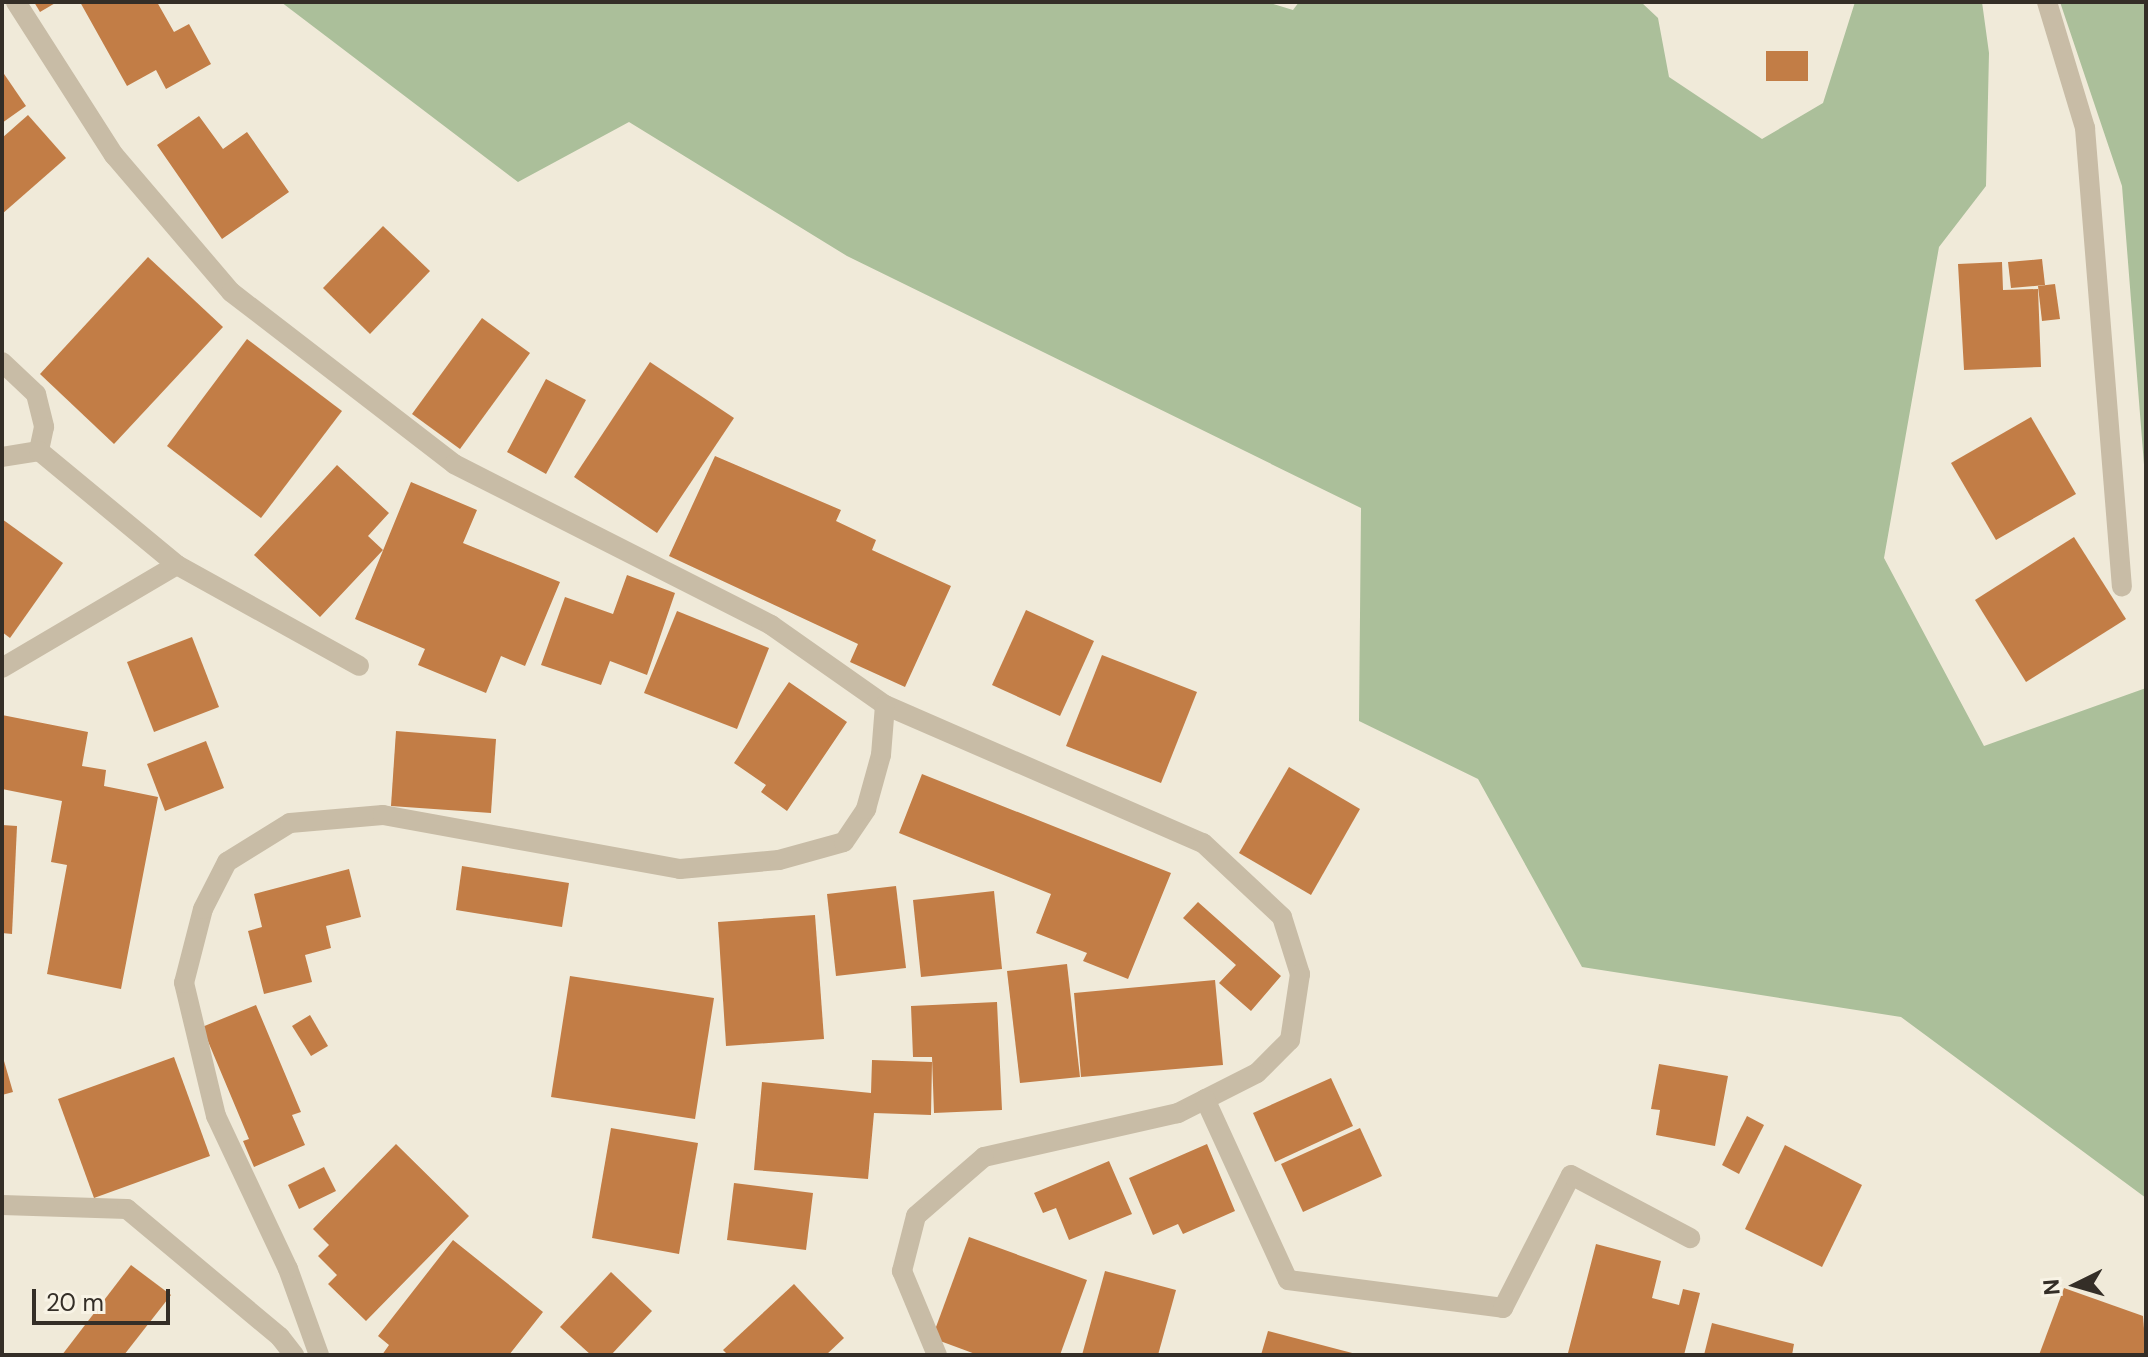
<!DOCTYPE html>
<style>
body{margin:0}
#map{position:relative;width:2148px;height:1357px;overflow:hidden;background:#f0ead9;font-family:"DM Sans",sans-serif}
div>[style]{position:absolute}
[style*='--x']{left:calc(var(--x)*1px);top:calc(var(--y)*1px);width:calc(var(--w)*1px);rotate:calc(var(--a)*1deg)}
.green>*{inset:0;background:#abbf9a}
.building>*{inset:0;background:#c27d46}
.minor>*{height:20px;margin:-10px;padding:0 10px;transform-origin:10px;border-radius:10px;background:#c8bca6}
span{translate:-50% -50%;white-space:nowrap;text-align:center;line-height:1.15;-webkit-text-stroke:7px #f8f3e5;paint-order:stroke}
.frame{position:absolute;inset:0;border:4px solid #342e27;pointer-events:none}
.north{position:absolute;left:2036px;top:1245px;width:80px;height:80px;-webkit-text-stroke:6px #f8f3e5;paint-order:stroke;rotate:265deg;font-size:22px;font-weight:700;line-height:32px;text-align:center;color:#342e27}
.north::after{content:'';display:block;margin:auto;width:28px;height:36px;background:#342e27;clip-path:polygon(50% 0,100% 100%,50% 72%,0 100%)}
.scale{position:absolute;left:32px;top:1289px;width:138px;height:36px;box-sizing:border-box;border:4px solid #342e27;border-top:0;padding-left:10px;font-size:24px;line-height:28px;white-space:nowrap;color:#342e27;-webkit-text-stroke:6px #f8f3e5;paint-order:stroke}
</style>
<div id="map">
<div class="green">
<div style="clip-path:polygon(281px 2px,1267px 2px,1293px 10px,1299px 2px,1641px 2px,1658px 18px,1669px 77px,1762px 139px,1823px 103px,1855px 2px,1982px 2px,1989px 53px,1986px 186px,1939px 247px,1884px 558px,1984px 746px,2146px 688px,2146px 1198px,1901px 1017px,1582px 967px,1478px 779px,1359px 721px,1361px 508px,847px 256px,629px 122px,518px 182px)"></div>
<div style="clip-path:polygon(2060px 2px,2146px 2px,2146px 490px,2122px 186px)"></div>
</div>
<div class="building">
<div style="clip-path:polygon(34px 2px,57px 2px,40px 12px)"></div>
<div style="clip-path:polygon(80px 2px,157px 2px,174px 32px,189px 24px,211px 64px,166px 89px,156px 70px,127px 86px)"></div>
<div style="clip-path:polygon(1766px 51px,1808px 51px,1808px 81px,1766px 81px)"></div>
<div style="clip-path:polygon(2px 71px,26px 106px,2px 123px)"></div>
<div style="clip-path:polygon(28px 115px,66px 158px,2px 214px,2px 138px)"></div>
<div style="clip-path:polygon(199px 116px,223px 149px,247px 132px,289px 192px,222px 239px,157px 145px)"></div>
<div style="clip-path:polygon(383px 226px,430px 271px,370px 334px,323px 288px)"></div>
<div style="clip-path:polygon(148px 257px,223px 327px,114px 444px,40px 374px)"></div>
<div style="clip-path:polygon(2042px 259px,2045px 285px,2011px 288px,2008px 262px)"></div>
<div style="clip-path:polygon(2002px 262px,2003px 290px,2038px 289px,2041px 367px,1964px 370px,1958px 264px)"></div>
<div style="clip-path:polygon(2055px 284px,2060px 319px,2042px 321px,2038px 286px)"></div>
<div style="clip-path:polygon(482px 318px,530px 353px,460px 449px,412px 414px)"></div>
<div style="clip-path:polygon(247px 339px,342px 411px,261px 518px,167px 446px)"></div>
<div style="clip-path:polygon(650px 362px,734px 418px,657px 533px,574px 477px)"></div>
<div style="clip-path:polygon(546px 379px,586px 400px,546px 474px,507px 452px)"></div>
<div style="clip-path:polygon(2031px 417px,2076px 494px,1996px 540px,1951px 463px)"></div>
<div style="clip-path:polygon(715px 456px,841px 510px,836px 521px,876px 540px,872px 550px,951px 586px,905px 687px,850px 662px,858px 644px,669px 556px)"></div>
<div style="clip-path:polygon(337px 465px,389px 513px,368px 536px,383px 550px,320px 617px,254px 555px)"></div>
<div style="clip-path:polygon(411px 482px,477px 510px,463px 543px,560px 582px,525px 666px,501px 656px,486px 693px,418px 665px,425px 649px,355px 619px)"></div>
<div style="clip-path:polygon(2px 519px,63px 563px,10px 638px,2px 632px)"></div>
<div style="clip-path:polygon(2074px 537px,2126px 619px,2026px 682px,1975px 600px)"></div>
<div style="clip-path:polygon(627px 575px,675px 593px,647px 675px,610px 661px,601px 685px,541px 665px,565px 597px,613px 614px)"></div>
<div style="clip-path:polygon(1026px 610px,1094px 641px,1060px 716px,992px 685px)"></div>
<div style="clip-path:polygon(677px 611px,769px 648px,737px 729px,644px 693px)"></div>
<div style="clip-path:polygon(192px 637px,219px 707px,154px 732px,127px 662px)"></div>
<div style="clip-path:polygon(1102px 655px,1197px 692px,1161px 783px,1066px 746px)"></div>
<div style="clip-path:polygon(789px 682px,847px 722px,787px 811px,761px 792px,766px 785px,734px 763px)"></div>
<div style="clip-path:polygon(2px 715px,88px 732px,82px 766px,106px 770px,104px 786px,158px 797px,121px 989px,47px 974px,67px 865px,51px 862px,62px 801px,2px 789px)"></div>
<div style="clip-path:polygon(396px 731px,496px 739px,491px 813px,391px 806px)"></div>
<div style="clip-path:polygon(206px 741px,224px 788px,165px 811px,147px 764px)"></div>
<div style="clip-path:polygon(1289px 767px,1360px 809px,1311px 895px,1239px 853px)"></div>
<div style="clip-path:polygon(922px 774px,1171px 873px,1128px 979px,1083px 961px,1087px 953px,1036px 933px,1051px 894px,899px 833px)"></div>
<div style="clip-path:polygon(2px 825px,17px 826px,12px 934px,2px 933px)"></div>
<div style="clip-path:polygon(462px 866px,569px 883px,562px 927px,456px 910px)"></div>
<div style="clip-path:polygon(349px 869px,361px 917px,326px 926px,331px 948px,305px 955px,312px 982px,264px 994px,248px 931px,262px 927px,254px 894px)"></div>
<div style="clip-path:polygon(896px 886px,906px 968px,836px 976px,827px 894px)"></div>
<div style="clip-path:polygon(994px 891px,1002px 969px,921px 977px,913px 900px)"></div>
<div style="clip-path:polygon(1198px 902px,1281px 976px,1251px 1011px,1219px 983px,1236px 965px,1183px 918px)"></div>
<div style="clip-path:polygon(815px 915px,824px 1039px,726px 1046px,718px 922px)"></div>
<div style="clip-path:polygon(1067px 964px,1080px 1077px,1020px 1083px,1007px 971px)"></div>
<div style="clip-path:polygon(570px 976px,714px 998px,695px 1119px,551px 1097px)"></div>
<div style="clip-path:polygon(1215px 980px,1223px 1065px,1081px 1077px,1074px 993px)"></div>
<div style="clip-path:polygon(997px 1002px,1002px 1110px,934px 1113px,932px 1057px,913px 1057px,911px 1006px)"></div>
<div style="clip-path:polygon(256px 1005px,301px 1112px,292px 1115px,305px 1145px,254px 1167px,243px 1141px,249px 1139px,202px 1027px)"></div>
<div style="clip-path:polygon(310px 1015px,328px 1046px,311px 1056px,292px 1026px)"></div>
<div style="clip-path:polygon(2px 1054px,13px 1092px,2px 1095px)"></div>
<div style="clip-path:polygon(174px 1057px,210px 1156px,94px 1198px,58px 1099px)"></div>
<div style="clip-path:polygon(872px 1060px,932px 1062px,931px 1115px,874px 1113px,868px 1179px,754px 1170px,762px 1082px,871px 1093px)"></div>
<div style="clip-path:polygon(1659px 1064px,1728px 1076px,1715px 1146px,1656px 1135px,1660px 1110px,1651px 1109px)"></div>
<div style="clip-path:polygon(1331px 1078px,1353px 1126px,1275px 1162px,1253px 1113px)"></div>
<div style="clip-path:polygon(1747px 1116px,1764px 1125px,1739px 1174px,1722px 1165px)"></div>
<div style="clip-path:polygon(611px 1128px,698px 1143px,679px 1254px,592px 1238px)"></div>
<div style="clip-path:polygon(1360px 1128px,1382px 1176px,1303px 1212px,1281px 1164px)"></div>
<div style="clip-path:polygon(396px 1144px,469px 1216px,366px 1321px,328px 1284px,337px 1275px,318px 1256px,329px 1245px,313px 1229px)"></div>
<div style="clip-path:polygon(1207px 1144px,1235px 1211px,1183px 1234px,1178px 1224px,1153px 1235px,1129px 1178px)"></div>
<div style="clip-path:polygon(1785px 1145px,1862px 1185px,1822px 1267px,1745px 1229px)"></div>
<div style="clip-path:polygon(1109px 1161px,1132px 1214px,1069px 1240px,1056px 1208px,1043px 1213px,1034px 1193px)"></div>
<div style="clip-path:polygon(324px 1167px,336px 1191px,299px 1209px,288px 1185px)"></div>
<div style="clip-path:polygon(734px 1183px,813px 1193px,806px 1250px,727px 1240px)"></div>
<div style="clip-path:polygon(969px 1237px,1087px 1280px,1060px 1355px,978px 1355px,932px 1338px)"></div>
<div style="clip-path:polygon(453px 1240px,543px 1312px,509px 1355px,382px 1355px,389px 1345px,378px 1336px)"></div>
<div style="clip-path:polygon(1596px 1244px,1661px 1261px,1652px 1298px,1679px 1305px,1683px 1289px,1700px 1293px,1684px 1355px,1568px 1353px)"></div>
<div style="clip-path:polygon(131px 1265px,171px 1295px,124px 1355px,62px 1355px)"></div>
<div style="clip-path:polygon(1105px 1271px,1176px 1290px,1158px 1355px,1082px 1355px)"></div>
<div style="clip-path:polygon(611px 1272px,652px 1311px,611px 1355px,591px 1355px,560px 1327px)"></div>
<div style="clip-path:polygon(794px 1284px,844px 1338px,826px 1355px,728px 1355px,723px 1350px)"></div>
<div style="clip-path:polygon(2064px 1288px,2143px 1316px,2146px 1355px,2039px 1355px)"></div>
<div style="clip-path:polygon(1712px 1323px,1794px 1344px,1792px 1355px,1704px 1355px)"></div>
<div style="clip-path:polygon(1268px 1331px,1356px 1354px,1356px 1355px,1261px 1355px)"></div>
</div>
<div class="minor">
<div style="--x:16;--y:2;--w:182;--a:57.4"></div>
<div style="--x:114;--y:155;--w:180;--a:49.5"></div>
<div style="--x:231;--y:292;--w:282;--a:37.6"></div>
<div style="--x:454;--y:464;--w:356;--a:26.9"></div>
<div style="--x:771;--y:625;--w:139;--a:35.1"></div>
<div style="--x:885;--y:705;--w:347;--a:23.5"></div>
<div style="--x:1203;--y:843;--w:108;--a:43.1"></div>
<div style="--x:1282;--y:917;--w:60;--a:72.5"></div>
<div style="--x:1300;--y:974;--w:67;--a:98.6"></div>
<div style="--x:1290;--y:1040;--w:47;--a:135"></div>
<div style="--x:1257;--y:1073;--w:89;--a:153.1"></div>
<div style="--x:1178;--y:1113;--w:199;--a:167.2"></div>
<div style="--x:984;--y:1157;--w:90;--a:139.1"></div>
<div style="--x:916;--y:1216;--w:57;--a:104.3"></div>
<div style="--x:902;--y:1271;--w:91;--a:67.4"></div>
<div style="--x:2047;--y:2;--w:132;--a:73.2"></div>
<div style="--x:2085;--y:128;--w:460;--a:85.4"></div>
<div style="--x:2;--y:362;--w:47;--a:43.3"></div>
<div style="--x:36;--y:394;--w:34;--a:76"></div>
<div style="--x:44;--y:427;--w:25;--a:102"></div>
<div style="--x:39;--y:451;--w:37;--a:171"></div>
<div style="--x:177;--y:565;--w:208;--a:29"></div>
<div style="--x:2;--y:668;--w:203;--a:-30.5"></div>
<div style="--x:177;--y:565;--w:179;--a:-140.4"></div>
<div style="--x:1205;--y:1099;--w:199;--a:65.4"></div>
<div style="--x:1288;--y:1280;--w:217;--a:7.4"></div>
<div style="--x:1503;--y:1308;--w:149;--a:-62.9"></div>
<div style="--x:1571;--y:1175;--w:135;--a:27.9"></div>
<div style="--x:2;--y:1205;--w:125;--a:1.8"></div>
<div style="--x:127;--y:1209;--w:199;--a:39.9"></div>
<div style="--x:280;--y:1337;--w:23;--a:52"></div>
<div style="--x:319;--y:1355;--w:91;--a:-109.8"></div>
<div style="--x:288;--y:1269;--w:169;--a:-115.2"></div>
<div style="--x:216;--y:1116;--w:137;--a:-103.5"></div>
<div style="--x:184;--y:983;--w:76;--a:-75.6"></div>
<div style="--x:203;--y:909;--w:53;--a:-62.9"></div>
<div style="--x:227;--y:862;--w:74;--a:-31.8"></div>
<div style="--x:290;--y:823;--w:93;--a:-4.9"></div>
<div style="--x:383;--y:815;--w:302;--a:10.3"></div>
<div style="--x:680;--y:869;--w:99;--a:-5.2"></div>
<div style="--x:779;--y:860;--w:67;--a:-15.5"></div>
<div style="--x:844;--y:842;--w:40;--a:-56"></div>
<div style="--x:866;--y:809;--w:56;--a:-74.5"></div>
<div style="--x:881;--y:755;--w:50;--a:-85.4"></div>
</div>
<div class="frame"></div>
<div class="north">N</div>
<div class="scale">20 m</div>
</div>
